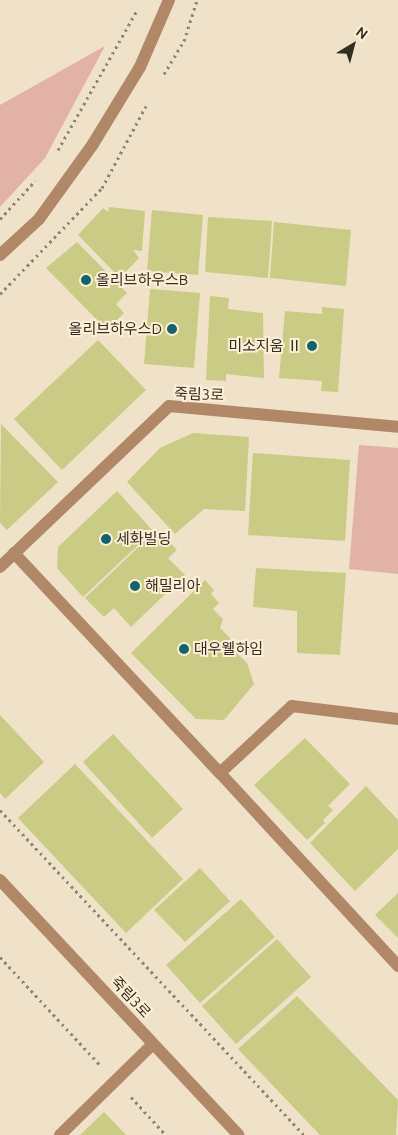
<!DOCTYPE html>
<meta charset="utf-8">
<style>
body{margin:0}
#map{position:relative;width:398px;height:1135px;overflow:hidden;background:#efe2c8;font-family:Ubuntu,"Noto Sans KR",sans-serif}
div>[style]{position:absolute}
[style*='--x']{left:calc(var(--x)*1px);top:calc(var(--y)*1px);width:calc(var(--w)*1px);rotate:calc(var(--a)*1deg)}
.green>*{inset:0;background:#e2b2a6}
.building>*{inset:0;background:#cacb84}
.path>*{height:3px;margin-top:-1.5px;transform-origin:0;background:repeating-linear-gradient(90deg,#8e8573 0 2.5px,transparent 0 6.5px)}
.minor>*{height:12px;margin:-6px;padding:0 6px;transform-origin:6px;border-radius:6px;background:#b18867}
.dots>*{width:14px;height:14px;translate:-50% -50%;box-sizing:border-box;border:2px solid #fcefd5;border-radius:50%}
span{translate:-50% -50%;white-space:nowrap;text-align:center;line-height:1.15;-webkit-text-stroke:4px #fcefd5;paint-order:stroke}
.poi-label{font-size:15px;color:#332e24}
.left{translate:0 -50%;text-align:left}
.right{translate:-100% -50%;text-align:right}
.street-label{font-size:15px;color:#332e24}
.north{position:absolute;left:328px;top:20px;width:50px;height:50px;-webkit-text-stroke:4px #fcefd5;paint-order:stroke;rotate:37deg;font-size:14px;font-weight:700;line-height:20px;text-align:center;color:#332e24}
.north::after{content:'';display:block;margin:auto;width:18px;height:22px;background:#332e24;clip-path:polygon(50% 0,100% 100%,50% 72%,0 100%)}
</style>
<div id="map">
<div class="green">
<div style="clip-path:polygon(105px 46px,45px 158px,0 207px,0 105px)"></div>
<div style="clip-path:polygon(359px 445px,398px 448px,398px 574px,349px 569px)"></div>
</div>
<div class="building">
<div style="clip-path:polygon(109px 207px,145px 211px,142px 251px,133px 250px,139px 258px,120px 278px,78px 235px,103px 208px,108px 212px)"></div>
<div style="clip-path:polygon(152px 210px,203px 215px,198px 275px,147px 271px)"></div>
<div style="clip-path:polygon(208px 217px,272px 221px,268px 278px,205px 272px)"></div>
<div style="clip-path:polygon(274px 222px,351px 230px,346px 286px,270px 278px)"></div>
<div style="clip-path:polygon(77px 242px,127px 293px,116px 304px,124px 313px,107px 330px,46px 268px)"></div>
<div style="clip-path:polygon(150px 289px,200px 293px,194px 368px,144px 364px)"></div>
<div style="clip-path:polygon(210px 296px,229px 298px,228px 309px,263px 313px,264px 378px,226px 374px,226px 381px,206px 380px)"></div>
<div style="clip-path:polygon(322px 307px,344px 309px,338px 392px,321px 391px,322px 381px,279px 378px,285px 311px,322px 314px)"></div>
<div style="clip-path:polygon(98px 340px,146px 390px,62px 470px,14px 419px)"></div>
<div style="clip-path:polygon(1px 424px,58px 482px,7px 530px,0 523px)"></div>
<div style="clip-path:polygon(193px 433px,249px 437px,245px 511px,204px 509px,175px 534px,127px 482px,160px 448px)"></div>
<div style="clip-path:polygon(253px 453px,350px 460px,345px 541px,248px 535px)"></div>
<div style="clip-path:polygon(117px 491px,153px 531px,83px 597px,57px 568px,58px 547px)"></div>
<div style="clip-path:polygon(157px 529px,177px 550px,168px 558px,185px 575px,131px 627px,114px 608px,104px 617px,85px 598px)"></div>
<div style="clip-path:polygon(256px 568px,346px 573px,340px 655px,297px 653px,297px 611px,253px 607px)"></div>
<div style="clip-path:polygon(205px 580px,214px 590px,211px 594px,219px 603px,213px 609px,223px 619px,220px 628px,231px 639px,228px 645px,247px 663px,254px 684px,224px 720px,196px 719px,131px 653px)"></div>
<div style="clip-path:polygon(0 715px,44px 762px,5px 799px,0 793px)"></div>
<div style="clip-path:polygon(113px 734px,183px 809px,152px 838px,83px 762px)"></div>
<div style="clip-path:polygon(305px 738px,350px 784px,328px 806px,333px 810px,323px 820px,325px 823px,307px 840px,254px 785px)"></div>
<div style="clip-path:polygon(75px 764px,183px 879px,126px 933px,18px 818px)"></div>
<div style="clip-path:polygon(366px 786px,398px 820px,398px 849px,355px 891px,310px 843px)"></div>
<div style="clip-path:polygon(200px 868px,230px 901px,185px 942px,154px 910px)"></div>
<div style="clip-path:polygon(398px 893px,398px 938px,375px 915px)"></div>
<div style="clip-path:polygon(241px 899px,275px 937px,200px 1003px,166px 965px)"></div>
<div style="clip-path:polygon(277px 939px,311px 977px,236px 1044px,202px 1006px)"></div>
<div style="clip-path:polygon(297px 996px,398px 1100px,396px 1135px,320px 1135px,238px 1049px)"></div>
<div style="clip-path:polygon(104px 1112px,126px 1135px,80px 1135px)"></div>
</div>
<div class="path">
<div style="--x:164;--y:74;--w:39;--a:-59"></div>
<div style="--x:184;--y:41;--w:43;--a:-72.4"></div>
<div style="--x:58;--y:150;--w:159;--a:-60.5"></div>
<div style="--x:0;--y:219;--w:52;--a:-47.4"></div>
<div style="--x:0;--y:294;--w:147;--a:-46.1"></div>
<div style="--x:102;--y:188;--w:93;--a:-61.8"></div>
<div style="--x:0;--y:810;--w:445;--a:46.9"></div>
<div style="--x:0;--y:957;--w:147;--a:47.2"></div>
<div style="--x:131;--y:1097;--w:52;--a:47.4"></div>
</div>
<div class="minor">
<div style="--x:0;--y:255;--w:53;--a:-42.7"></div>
<div style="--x:39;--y:219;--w:92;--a:-54.2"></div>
<div style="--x:93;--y:144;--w:90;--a:-58.6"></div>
<div style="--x:140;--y:67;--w:73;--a:-66.6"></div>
<div style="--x:14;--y:553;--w:301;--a:46.9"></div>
<div style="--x:0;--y:567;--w:233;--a:-43.6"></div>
<div style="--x:169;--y:406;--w:230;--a:5.2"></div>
<div style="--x:398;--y:719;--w:107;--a:-173"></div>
<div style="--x:292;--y:706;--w:98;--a:137.1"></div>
<div style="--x:220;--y:773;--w:263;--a:47.3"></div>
<div style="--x:0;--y:880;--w:349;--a:46.9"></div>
<div style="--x:60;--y:1135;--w:130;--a:-44.4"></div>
</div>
<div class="dots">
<div style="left:86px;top:280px;background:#15626c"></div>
<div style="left:172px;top:329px;background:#15626c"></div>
<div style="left:312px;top:346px;background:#15626c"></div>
<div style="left:106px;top:539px;background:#15626c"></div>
<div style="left:135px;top:586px;background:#15626c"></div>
<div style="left:184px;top:649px;background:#15626c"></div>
</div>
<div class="poi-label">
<span class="left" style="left:96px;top:280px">올리브하우스B</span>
<span class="right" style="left:162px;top:329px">올리브하우스D</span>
<span class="right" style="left:302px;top:346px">미소지움 Ⅱ</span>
<span class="left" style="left:116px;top:539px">세화빌딩</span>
<span class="left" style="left:145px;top:586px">해밀리아</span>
<span class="left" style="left:194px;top:649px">대우웰하임</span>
</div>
<div class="street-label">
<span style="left:199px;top:394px;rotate:2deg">죽림3로</span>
<span style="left:131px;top:997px;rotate:47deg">죽림3로</span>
</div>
<div class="north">N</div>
</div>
